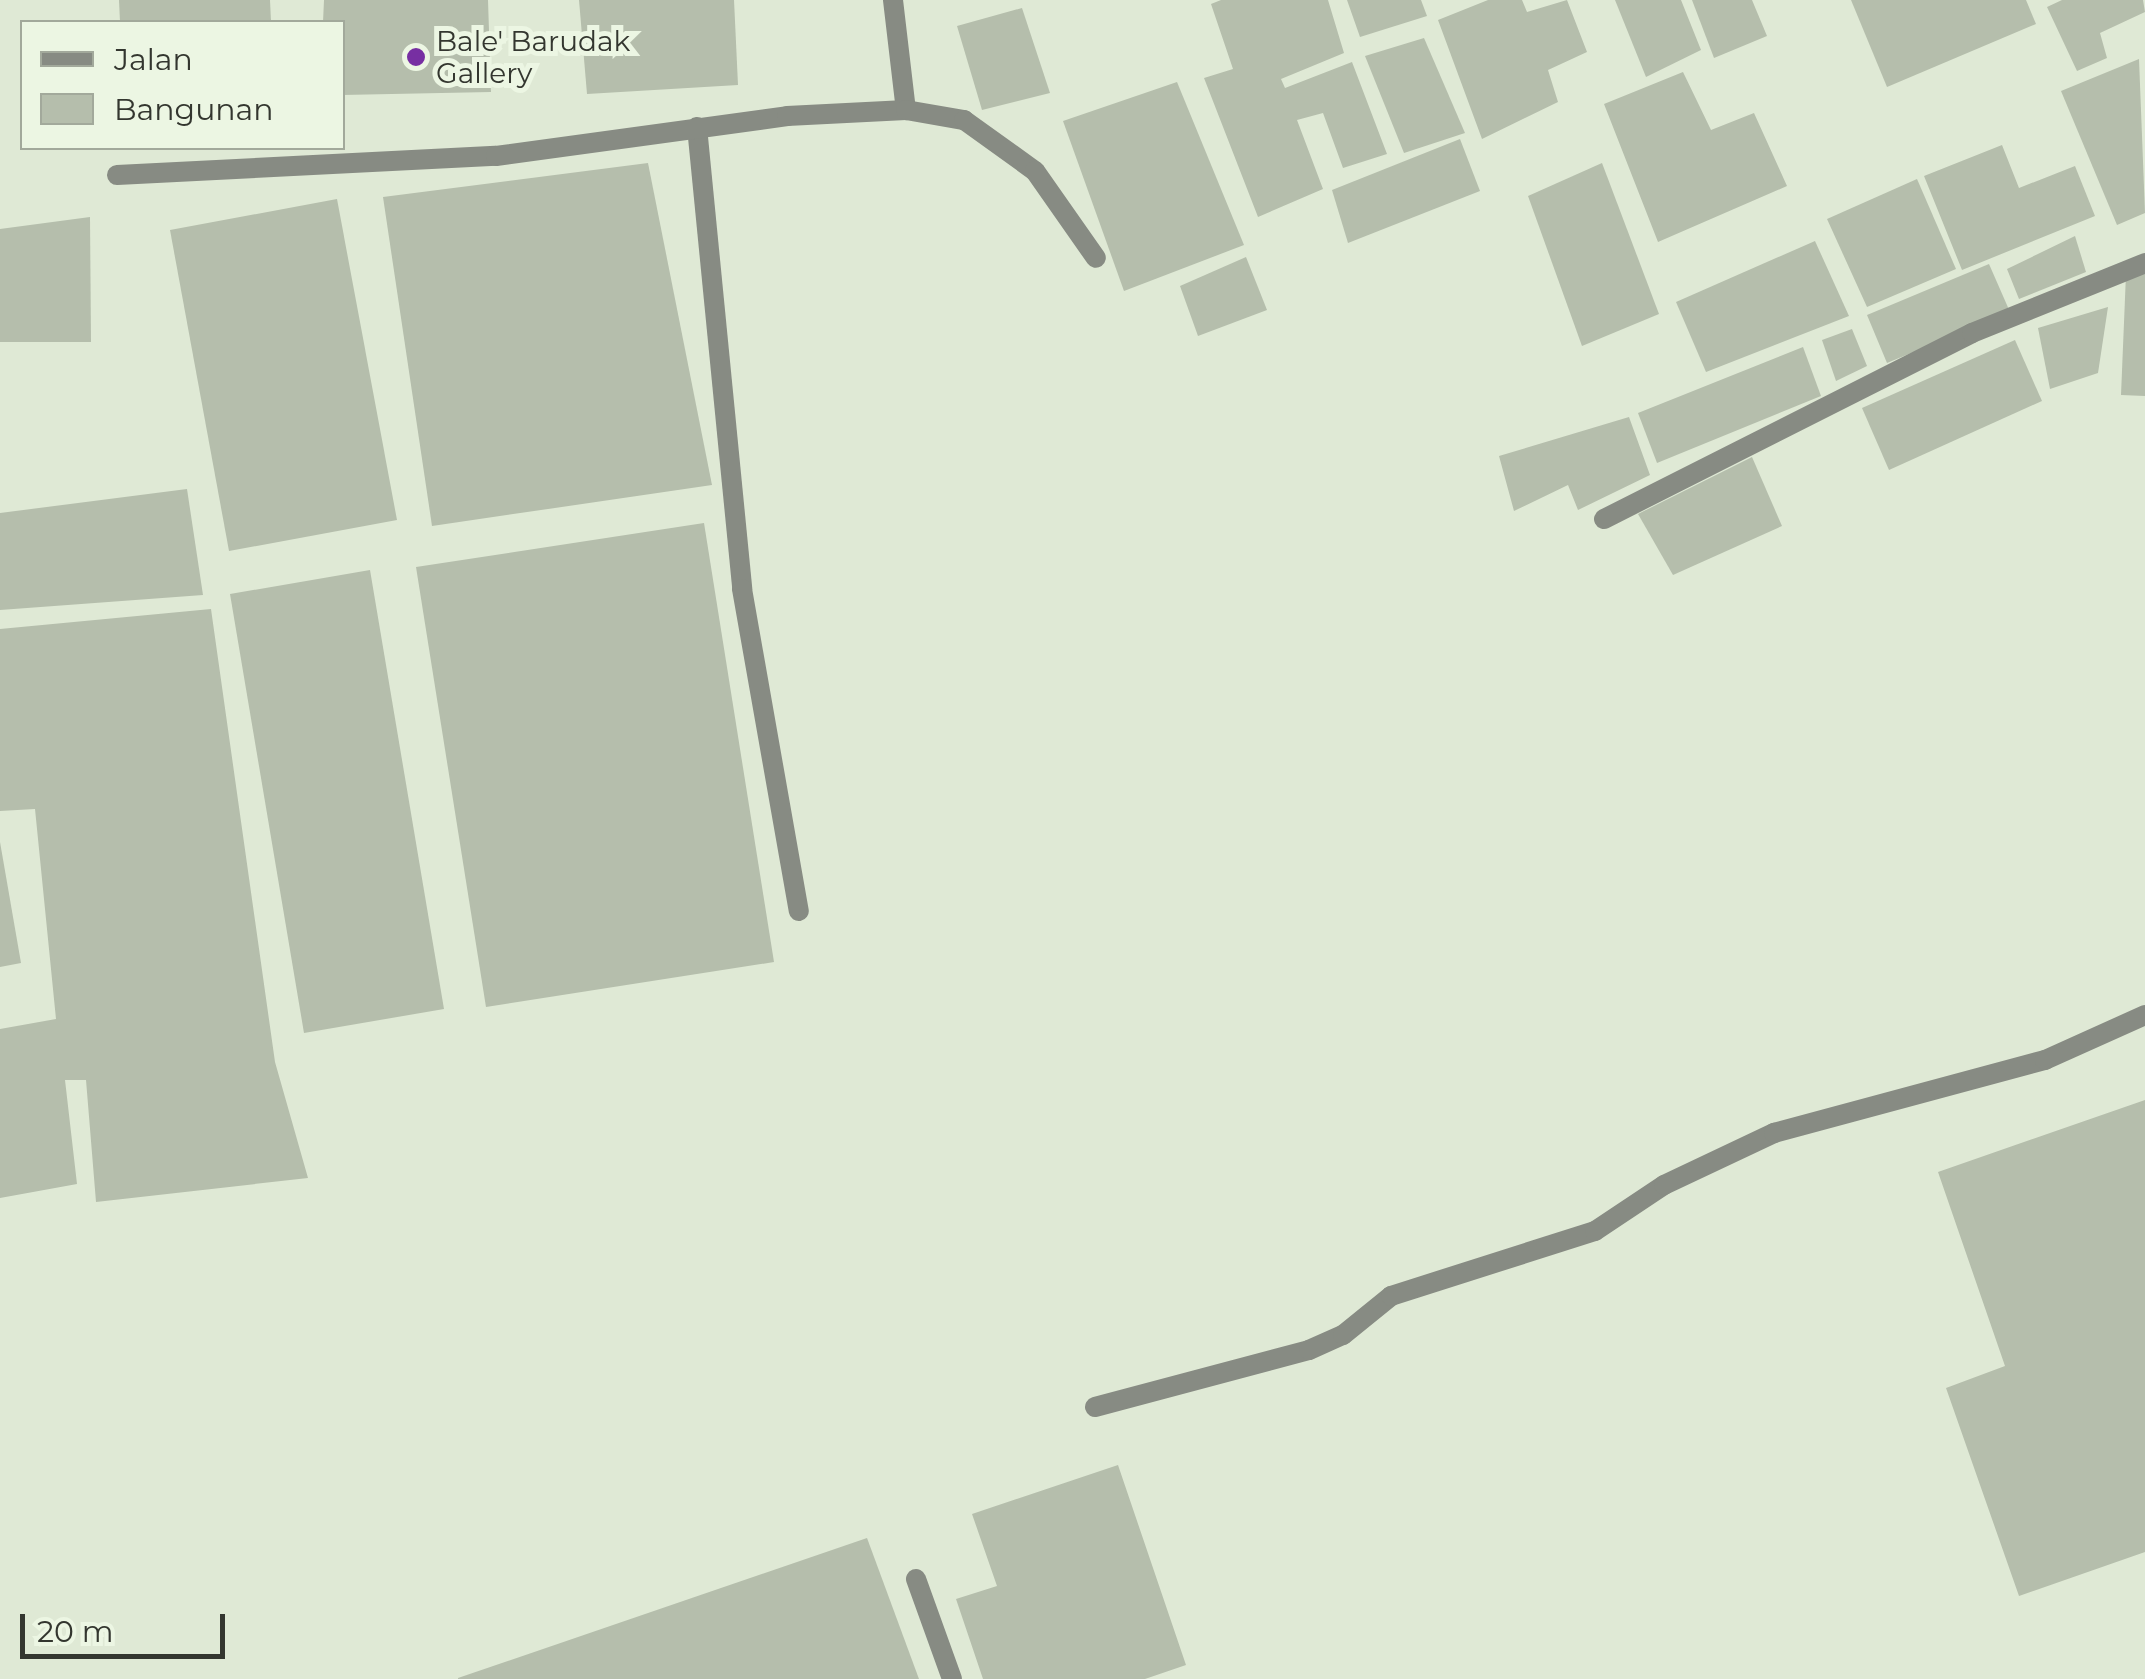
<!DOCTYPE html>
<style>
body{margin:0}
#map{position:relative;width:2145px;height:1679px;overflow:hidden;background:#dfe9d5;font-family:Montserrat,sans-serif}
div>[style]{position:absolute}
[style*='--x']{left:calc(var(--x)*1px);top:calc(var(--y)*1px);width:calc(var(--w)*1px);rotate:calc(var(--a)*1deg)}
.building>*{inset:0;background:#b5beac}
.service>*{height:20px;margin:-10px;padding:0 10px;transform-origin:10px;border-radius:10px;background:#878b83}
.minor>*{height:20px;margin:-10px;padding:0 10px;transform-origin:10px;border-radius:10px;background:#878b83}
.dots>*{width:28px;height:28px;translate:-50% -50%;box-sizing:border-box;border:5px solid #ecf6e3;border-radius:50%}
span{translate:-50% -50%;white-space:nowrap;text-align:center;line-height:1.15;-webkit-text-stroke:10px #ecf6e3;paint-order:stroke}
.poi-label{font-size:28px;color:#33362f}
.left{translate:0 -50%;text-align:left}
.legend{position:absolute;left:20px;top:20px;width:325px;height:130px;box-sizing:border-box;background:#ecf6e3;border:2px solid #a2a99b;margin:0;padding:12px 18px;list-style:none;font-size:30px;color:#33362f}
.legend li{display:flex;align-items:center;gap:20px;height:50px}
.legend b{width:50px;border:2px solid #a2a99b}
.scale{position:absolute;left:20px;top:1614px;width:205px;height:45px;box-sizing:border-box;border:5px solid #33362f;border-top:0;padding-left:12px;font-size:30px;line-height:35px;white-space:nowrap;color:#33362f;-webkit-text-stroke:8px #ecf6e3;paint-order:stroke}
</style>
<div id="map">
<div class="building">
<div style="clip-path:polygon(119px 0,270px 0,271px 22px,120px 22px)"></div>
<div style="clip-path:polygon(324px 0,488px 0,491px 92px,342px 95px,342px 22px,323px 22px)"></div>
<div style="clip-path:polygon(579px 0,734px 0,738px 85px,587px 94px)"></div>
<div style="clip-path:polygon(1221px 0,1328px 0,1344px 53px,1281px 79px,1285px 88px,1352px 62px,1387px 154px,1343px 168px,1323px 113px,1297px 120px,1323px 189px,1258px 217px,1204px 78px,1233px 69px,1211px 4px)"></div>
<div style="clip-path:polygon(1347px 0,1421px 0,1427px 16px,1360px 37px)"></div>
<div style="clip-path:polygon(1488px 0,1522px 0,1527px 12px,1567px 0,1587px 52px,1548px 70px,1558px 102px,1482px 139px,1438px 20px)"></div>
<div style="clip-path:polygon(1615px 0,1681px 0,1701px 50px,1646px 77px)"></div>
<div style="clip-path:polygon(1692px 0,1752px 0,1767px 36px,1714px 58px)"></div>
<div style="clip-path:polygon(1851px 0,2026px 0,2036px 24px,1887px 87px)"></div>
<div style="clip-path:polygon(2062px 0,2143px 0,2145px 12px,2100px 33px,2107px 58px,2077px 71px,2047px 7px)"></div>
<div style="clip-path:polygon(1022px 8px,1050px 93px,982px 110px,957px 26px)"></div>
<div style="clip-path:polygon(1424px 38px,1465px 133px,1404px 153px,1365px 56px)"></div>
<div style="clip-path:polygon(2139px 59px,2145px 213px,2117px 225px,2061px 91px)"></div>
<div style="clip-path:polygon(1683px 72px,1711px 130px,1754px 113px,1787px 186px,1658px 242px,1604px 104px)"></div>
<div style="clip-path:polygon(1177px 82px,1244px 245px,1124px 291px,1063px 121px)"></div>
<div style="clip-path:polygon(1460px 139px,1480px 191px,1348px 243px,1332px 190px)"></div>
<div style="clip-path:polygon(2002px 145px,2019px 188px,2075px 166px,2095px 216px,1962px 270px,1924px 176px)"></div>
<div style="clip-path:polygon(648px 163px,712px 485px,432px 526px,383px 197px)"></div>
<div style="clip-path:polygon(1602px 163px,1659px 314px,1582px 346px,1528px 196px)"></div>
<div style="clip-path:polygon(1917px 179px,1956px 269px,1867px 307px,1827px 219px)"></div>
<div style="clip-path:polygon(337px 199px,397px 520px,229px 551px,170px 230px)"></div>
<div style="clip-path:polygon(90px 217px,91px 342px,0 342px,0 229px)"></div>
<div style="clip-path:polygon(2075px 236px,2086px 272px,2019px 299px,2007px 269px)"></div>
<div style="clip-path:polygon(1815px 241px,1849px 316px,1706px 372px,1676px 302px)"></div>
<div style="clip-path:polygon(1246px 257px,1267px 310px,1198px 336px,1180px 286px)"></div>
<div style="clip-path:polygon(1989px 264px,2010px 312px,1887px 363px,1867px 315px)"></div>
<div style="clip-path:polygon(2145px 267px,2145px 396px,2121px 395px,2126px 274px)"></div>
<div style="clip-path:polygon(2108px 307px,2098px 373px,2050px 389px,2038px 328px)"></div>
<div style="clip-path:polygon(1852px 329px,1867px 366px,1836px 381px,1822px 340px)"></div>
<div style="clip-path:polygon(2015px 340px,2042px 401px,1889px 470px,1862px 408px)"></div>
<div style="clip-path:polygon(1803px 347px,1821px 396px,1657px 463px,1638px 413px)"></div>
<div style="clip-path:polygon(1629px 417px,1650px 475px,1578px 510px,1568px 485px,1514px 511px,1499px 456px)"></div>
<div style="clip-path:polygon(1752px 457px,1782px 526px,1673px 575px,1638px 514px)"></div>
<div style="clip-path:polygon(187px 489px,203px 595px,0 610px,0 513px)"></div>
<div style="clip-path:polygon(704px 523px,774px 962px,486px 1007px,416px 567px)"></div>
<div style="clip-path:polygon(370px 570px,444px 1009px,304px 1033px,230px 594px)"></div>
<div style="clip-path:polygon(211px 609px,275px 1062px,308px 1178px,96px 1202px,86px 1080px,65px 1080px,77px 1184px,0 1198px,0 1029px,56px 1019px,35px 809px,0 811px,0 629px)"></div>
<div style="clip-path:polygon(0 842px,21px 963px,0 967px)"></div>
<div style="clip-path:polygon(2145px 1100px,2145px 1552px,2019px 1596px,1946px 1388px,2005px 1366px,1938px 1172px)"></div>
<div style="clip-path:polygon(1118px 1465px,1186px 1665px,1145px 1679px,983px 1679px,956px 1599px,997px 1586px,972px 1514px)"></div>
<div style="clip-path:polygon(867px 1538px,919px 1679px,458px 1679px,458px 1678px)"></div>
</div>
<div class="service">
<div style="--x:697;--y:127;--w:464;--a:84.4"></div>
<div style="--x:742;--y:589;--w:327;--a:80"></div>
<div style="--x:916;--y:1579;--w:106;--a:70.2"></div>
</div>
<div class="minor">
<div style="--x:893;--y:0;--w:111;--a:83.3"></div>
<div style="--x:117;--y:175;--w:379;--a:-2.9"></div>
<div style="--x:496;--y:156;--w:294;--a:-7.8"></div>
<div style="--x:787;--y:116;--w:119;--a:-2.9"></div>
<div style="--x:906;--y:110;--w:59;--a:9.8"></div>
<div style="--x:964;--y:120;--w:87;--a:35.7"></div>
<div style="--x:1035;--y:171;--w:106;--a:55"></div>
<div style="--x:1604;--y:519;--w:412;--a:-26.8"></div>
<div style="--x:1972;--y:333;--w:187;--a:-22"></div>
<div style="--x:1095;--y:1407;--w:221;--a:-14.9"></div>
<div style="--x:1309;--y:1350;--w:37;--a:-24"></div>
<div style="--x:1343;--y:1335;--w:62;--a:-39.1"></div>
<div style="--x:1391;--y:1296;--w:214;--a:-17.7"></div>
<div style="--x:1595;--y:1231;--w:83;--a:-33.7"></div>
<div style="--x:1664;--y:1185;--w:122;--a:-25.3"></div>
<div style="--x:1774;--y:1133;--w:281;--a:-15.1"></div>
<div style="--x:2045;--y:1060;--w:110;--a:-24.2"></div>
</div>
<div class="dots">
<div style="left:416px;top:57px;background:#772fa2"></div>
</div>
<div class="poi-label">
<span class="left" style="left:436px;top:57px">Bale' Barudak<br>Gallery</span>
</div>
<ul class="legend">
<li><b style="height:12px;background:#878b83"></b>Jalan</li>
<li><b style="height:28px;background:#b5beac"></b>Bangunan</li>
</ul>
<div class="scale">20 m</div>
</div>
